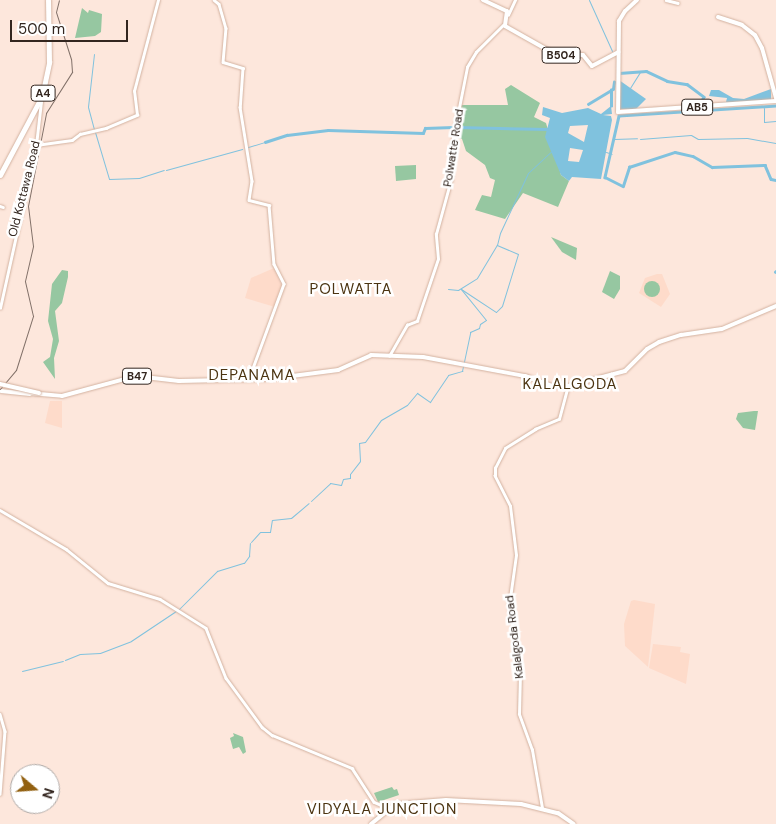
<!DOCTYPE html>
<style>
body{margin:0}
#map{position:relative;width:776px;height:824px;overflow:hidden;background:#fde7dc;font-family:"DM Sans",sans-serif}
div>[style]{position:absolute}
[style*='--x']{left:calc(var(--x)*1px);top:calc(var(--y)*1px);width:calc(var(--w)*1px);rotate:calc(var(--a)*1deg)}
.built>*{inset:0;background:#fedbca}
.green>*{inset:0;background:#96c7a1}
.round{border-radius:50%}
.water>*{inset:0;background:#80c2de}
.stream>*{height:1px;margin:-0.5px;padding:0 0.5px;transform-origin:0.5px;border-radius:0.5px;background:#80c2de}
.canal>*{height:2.5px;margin:-1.25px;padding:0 1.25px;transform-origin:1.25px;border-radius:1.25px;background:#80c2de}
.roads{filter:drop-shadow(0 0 1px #d3b2a0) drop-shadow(0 0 1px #d3b2a0)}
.minor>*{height:2.5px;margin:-1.25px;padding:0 1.25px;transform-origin:1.25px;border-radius:1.25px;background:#fff}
.major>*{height:4px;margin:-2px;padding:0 2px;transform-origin:2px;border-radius:2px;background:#fff}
.highway>*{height:5px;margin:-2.5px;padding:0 2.5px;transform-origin:2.5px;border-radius:2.5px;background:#fff}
.rail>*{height:1px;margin:-0.5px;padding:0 0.5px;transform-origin:0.5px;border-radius:0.5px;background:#817068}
.bridges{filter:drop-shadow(0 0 1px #d3b2a0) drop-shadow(0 0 1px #d3b2a0)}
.major-bridge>*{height:4px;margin:-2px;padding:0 2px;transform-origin:2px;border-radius:2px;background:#fff}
span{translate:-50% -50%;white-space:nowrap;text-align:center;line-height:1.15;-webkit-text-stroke:5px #fff;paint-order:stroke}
.shield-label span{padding:1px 4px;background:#fff;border:1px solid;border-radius:4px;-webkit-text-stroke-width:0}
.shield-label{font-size:11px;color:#33261f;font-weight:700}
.street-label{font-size:12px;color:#33261f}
.quarter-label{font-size:15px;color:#4c3411;letter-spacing:1px}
.north{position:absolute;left:10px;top:764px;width:50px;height:50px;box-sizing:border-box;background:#fff;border:1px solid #ada8a5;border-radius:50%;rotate:108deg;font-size:14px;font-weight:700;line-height:20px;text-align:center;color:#33261f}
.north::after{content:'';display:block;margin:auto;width:18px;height:22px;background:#926010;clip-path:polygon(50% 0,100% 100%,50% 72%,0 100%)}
.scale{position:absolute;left:10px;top:20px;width:118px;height:22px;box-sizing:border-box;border:2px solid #33261f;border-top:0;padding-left:6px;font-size:15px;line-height:18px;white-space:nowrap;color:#33261f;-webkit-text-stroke:4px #fff;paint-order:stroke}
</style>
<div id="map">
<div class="built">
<div style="clip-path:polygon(274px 268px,283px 288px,275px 307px,245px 298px,251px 278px)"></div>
<div style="clip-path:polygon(657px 274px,662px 274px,670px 294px,661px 307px,639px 293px,645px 278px)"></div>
<div style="clip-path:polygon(50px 401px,62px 401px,62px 428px,45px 423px)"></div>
<div style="clip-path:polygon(634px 600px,655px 604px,648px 667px,625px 646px,624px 624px,631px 601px)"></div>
<div style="clip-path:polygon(653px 644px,681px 647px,680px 652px,690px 654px,686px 684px,649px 668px)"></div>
</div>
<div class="green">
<div style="clip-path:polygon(82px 8px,88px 13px,89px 10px,102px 14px,101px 32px,95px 36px,75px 38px)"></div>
<div style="clip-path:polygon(511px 85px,540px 103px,534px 117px,546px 123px,561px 175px,569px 181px,558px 207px,523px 193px,505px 219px,475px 210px,482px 195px,491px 197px,495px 180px,490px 178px,485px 165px,466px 151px,462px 139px,454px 137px,461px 105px,508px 105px,505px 89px)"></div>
<div style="clip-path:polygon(416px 165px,416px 179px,396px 181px,395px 166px)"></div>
<div style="clip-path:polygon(551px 237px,577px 248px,576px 260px,562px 252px)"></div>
<div style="clip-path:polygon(62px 270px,68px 271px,68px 277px,62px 303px,55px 311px,59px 341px,54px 358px,55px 379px,43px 362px,50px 357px,53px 339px,48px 321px,52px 284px)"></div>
<div style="clip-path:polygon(610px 271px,620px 276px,620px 289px,614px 299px,602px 292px)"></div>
<div class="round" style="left:644px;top:281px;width:16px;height:16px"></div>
<div style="clip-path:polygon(754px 411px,758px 411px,755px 430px,743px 428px,736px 419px,738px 413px)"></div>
<div style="clip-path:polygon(233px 733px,243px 737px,246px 752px,243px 754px,239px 747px,233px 749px,230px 738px,234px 736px)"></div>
<div style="clip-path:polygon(392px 787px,394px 790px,397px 789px,399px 795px,378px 802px,374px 793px)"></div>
</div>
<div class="water">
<div style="clip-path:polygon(619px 80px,646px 99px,636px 109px,618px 109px)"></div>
<div style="clip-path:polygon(771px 89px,771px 100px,712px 104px,726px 102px,727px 98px,709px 96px,711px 90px,719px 90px,733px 98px,744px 99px)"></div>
<div style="clip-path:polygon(evenodd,611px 106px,612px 114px,603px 115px,611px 116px,612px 120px,601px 179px,572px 177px,569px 181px,561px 175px,545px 137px,550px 118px,542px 115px,543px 107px,562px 113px,588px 108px,601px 114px,611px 106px,588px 125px,584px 142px,568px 133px,570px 126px,588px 125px,611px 106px,570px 148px,583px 150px,579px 162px,568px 161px,570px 148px)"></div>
</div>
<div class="stream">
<div style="--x:589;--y:0;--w:56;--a:65.7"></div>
<div style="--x:94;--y:54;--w:53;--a:96.5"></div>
<div style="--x:88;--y:107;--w:24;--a:75"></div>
<div style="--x:630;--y:88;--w:19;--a:-58"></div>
<div style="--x:764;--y:108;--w:14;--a:90"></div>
<div style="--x:764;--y:122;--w:12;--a:-5"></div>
<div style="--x:95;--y:132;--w:49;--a:73.4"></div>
<div style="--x:109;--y:179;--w:30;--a:-2"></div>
<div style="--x:139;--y:178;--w:26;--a:-18"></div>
<div style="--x:614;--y:139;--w:23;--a:-2"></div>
<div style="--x:640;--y:139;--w:51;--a:-4.5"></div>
<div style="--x:691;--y:135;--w:8;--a:30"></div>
<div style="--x:698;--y:139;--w:49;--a:-1.2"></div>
<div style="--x:747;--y:138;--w:29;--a:10"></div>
<div style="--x:245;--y:148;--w:21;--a:-17"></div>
<div style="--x:606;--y:152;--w:6;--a:18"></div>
<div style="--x:166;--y:170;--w:79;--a:-15.4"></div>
<div style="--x:448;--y:289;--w:10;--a:6"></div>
<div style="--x:458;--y:290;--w:22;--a:-32"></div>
<div style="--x:477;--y:278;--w:39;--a:-59"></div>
<div style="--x:311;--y:501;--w:26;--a:-43"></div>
<div style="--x:330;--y:483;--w:11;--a:10"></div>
<div style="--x:341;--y:485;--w:6;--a:-72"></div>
<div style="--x:343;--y:479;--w:7;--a:-8"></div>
<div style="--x:350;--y:478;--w:4;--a:-90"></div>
<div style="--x:350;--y:474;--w:16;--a:-52"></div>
<div style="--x:360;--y:461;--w:18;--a:-93"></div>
<div style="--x:359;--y:443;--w:6;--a:-9"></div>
<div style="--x:365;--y:442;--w:27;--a:-54"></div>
<div style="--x:381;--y:420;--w:30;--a:-30"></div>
<div style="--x:407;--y:405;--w:16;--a:-50"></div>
<div style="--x:417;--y:393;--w:16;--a:35"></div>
<div style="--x:430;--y:402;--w:32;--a:-56"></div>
<div style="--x:448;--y:375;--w:15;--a:-16"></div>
<div style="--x:462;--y:371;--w:40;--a:-78"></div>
<div style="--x:470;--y:332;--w:10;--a:-24"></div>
<div style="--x:479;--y:328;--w:4;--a:-76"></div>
<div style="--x:480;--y:324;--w:7;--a:-34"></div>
<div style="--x:486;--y:320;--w:40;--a:-129"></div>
<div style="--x:461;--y:289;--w:42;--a:33.3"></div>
<div style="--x:496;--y:312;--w:8;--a:-45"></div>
<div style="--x:502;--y:306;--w:54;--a:-72.9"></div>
<div style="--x:518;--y:254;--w:23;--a:-157"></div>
<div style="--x:497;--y:245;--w:12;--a:-76"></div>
<div style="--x:500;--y:233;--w:66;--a:-65"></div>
<div style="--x:528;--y:173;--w:33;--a:-43"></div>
<div style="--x:251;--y:542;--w:13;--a:-48"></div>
<div style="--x:260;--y:532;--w:10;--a:0"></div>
<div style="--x:270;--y:532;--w:12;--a:-81"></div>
<div style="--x:272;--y:520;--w:19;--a:-6"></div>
<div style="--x:291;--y:518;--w:23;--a:-40"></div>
<div style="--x:179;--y:609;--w:54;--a:-45"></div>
<div style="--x:217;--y:571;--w:28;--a:-17"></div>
<div style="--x:244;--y:563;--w:9;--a:-54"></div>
<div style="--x:249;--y:556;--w:13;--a:-86"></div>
<div style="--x:65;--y:660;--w:16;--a:-22"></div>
<div style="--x:80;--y:654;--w:20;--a:-3"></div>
<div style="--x:100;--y:653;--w:33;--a:-21"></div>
<div style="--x:131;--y:641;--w:54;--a:-33.7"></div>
<div style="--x:22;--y:671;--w:42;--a:-13.7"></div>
</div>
<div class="canal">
<div style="--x:619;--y:73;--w:27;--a:-4"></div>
<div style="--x:646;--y:71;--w:23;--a:25"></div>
<div style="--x:667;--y:81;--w:20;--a:9"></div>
<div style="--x:687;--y:84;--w:21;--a:37"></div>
<div style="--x:704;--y:97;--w:10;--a:119"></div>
<div style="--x:588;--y:104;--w:29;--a:-31"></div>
<div style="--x:613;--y:89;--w:7;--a:-82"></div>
<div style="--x:611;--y:106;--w:16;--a:-90"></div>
<div style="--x:776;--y:106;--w:157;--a:176.4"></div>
<div style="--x:619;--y:116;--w:63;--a:102.9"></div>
<div style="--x:605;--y:177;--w:20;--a:27"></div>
<div style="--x:623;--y:186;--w:20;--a:-72"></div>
<div style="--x:629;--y:167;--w:48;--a:-18.1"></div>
<div style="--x:675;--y:152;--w:18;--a:13"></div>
<div style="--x:693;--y:156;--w:22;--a:30"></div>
<div style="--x:712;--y:167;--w:53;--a:-2.2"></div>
<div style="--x:765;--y:165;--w:15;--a:67"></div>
<div style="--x:771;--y:179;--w:5;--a:11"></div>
<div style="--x:456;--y:127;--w:91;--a:1.3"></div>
<div style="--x:265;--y:142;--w:23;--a:-18"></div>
<div style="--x:287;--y:135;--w:41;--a:-7"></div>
<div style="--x:328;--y:130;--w:95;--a:1.8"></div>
<div style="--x:423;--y:133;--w:5;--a:-68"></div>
<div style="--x:425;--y:128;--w:28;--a:-2"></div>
<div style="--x:775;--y:272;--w:1;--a:-45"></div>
</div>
<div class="roads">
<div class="minor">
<div style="--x:214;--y:0;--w:6;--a:39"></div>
<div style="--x:219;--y:4;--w:25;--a:74"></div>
<div style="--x:226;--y:28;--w:34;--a:95"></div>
<div style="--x:223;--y:62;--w:21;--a:17"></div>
<div style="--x:243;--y:68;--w:39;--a:94"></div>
<div style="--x:240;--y:107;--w:75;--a:80.8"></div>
<div style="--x:252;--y:181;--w:19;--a:99"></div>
<div style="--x:249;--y:200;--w:21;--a:14"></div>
<div style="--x:269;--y:205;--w:59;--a:85.2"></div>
<div style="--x:274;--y:264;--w:22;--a:63"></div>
<div style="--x:284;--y:284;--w:101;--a:110.2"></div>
<div style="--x:666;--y:0;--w:12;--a:14"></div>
<div style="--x:508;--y:15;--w:17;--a:-65"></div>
<div style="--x:36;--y:145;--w:36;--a:-8"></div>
<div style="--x:72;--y:140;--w:10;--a:-37"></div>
<div style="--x:80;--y:134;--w:27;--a:-13"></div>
<div style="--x:106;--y:128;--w:34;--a:-23"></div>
<div style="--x:137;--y:115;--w:24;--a:-97"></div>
<div style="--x:134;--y:91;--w:94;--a:-75.2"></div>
<div style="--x:0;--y:206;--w:3;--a:18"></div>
<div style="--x:0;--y:308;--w:167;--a:-77.5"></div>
<div style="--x:36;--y:145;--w:43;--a:-83.4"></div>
<div style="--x:389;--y:356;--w:36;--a:-60"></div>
<div style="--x:407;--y:325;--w:11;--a:-22"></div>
<div style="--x:417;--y:321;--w:65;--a:-71.3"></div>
<div style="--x:438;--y:259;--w:25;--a:-95"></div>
<div style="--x:436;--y:234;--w:57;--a:-74.7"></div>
<div style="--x:451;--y:179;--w:41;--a:-87.2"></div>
<div style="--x:453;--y:138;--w:72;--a:-78.8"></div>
<div style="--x:467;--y:67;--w:17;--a:-59"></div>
<div style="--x:476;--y:52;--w:38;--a:-45"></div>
<div style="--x:0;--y:510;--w:77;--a:30.6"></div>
<div style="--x:66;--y:549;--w:54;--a:39"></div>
<div style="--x:108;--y:583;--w:54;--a:17.1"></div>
<div style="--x:160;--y:599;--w:54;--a:32.2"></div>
<div style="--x:206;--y:628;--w:54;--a:68.2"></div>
<div style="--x:226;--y:678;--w:61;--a:53.7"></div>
<div style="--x:262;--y:727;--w:13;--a:39"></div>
<div style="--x:272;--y:735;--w:87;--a:22.4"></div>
<div style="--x:352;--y:768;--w:40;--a:57.1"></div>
<div style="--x:374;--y:802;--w:15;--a:23"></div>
<div style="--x:0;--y:714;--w:18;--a:74"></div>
<div style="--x:5;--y:731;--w:63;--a:94.5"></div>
<div style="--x:542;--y:808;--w:59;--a:-99.8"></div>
<div style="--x:532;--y:750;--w:38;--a:-110"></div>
<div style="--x:519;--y:714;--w:41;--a:-88.6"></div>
<div style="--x:520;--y:673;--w:69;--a:-99.2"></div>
<div style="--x:509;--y:605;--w:50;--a:-82"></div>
<div style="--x:516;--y:555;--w:49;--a:-97"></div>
<div style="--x:510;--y:506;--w:34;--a:-117"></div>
<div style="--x:495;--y:476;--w:8;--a:-90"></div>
<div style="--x:495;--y:468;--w:22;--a:-63"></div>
<div style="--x:505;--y:448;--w:36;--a:-32"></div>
<div style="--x:535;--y:429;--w:26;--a:-23"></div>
<div style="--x:559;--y:419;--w:34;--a:-75"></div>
</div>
<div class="major">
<div style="--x:483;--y:0;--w:26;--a:25"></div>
<div style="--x:507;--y:11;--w:15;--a:98"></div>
<div style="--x:505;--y:26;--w:55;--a:29.4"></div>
<div style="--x:553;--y:53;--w:30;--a:4"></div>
<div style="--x:583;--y:55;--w:14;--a:51"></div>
<div style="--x:592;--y:66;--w:30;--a:-28"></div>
<div style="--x:637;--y:0;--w:16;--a:137"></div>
<div style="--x:625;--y:11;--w:12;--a:121"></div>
<div style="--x:619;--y:21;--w:91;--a:90.6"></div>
<div style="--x:618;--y:112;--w:158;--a:-4"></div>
<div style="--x:718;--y:17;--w:25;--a:18"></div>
<div style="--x:742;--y:25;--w:16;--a:38"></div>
<div style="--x:755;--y:35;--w:15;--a:62"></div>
<div style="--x:762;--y:48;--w:52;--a:74.4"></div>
<div style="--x:1;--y:391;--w:29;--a:6"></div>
<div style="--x:29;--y:393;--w:33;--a:5"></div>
<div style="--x:62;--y:396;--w:77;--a:-15.1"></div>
<div style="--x:136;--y:376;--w:43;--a:6.6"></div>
<div style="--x:179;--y:381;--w:90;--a:-1.3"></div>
<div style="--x:269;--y:379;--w:70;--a:-7.4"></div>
<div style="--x:338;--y:370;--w:36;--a:-24"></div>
<div style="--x:371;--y:355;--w:52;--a:2.2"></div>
<div style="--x:423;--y:357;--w:104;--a:10.6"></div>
<div style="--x:525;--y:376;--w:30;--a:20"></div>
<div style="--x:553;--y:386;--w:15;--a:0"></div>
<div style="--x:568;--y:386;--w:59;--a:-14.7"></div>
<div style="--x:625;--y:371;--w:31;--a:-45"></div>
<div style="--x:647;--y:349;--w:14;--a:-30"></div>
<div style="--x:659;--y:342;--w:23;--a:-18"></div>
<div style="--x:681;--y:335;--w:41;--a:-8.3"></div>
<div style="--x:722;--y:329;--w:59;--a:-23.1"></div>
<div style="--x:371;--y:824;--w:32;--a:-39"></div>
<div style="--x:396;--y:804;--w:50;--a:-4.6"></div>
<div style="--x:446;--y:800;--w:75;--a:3.1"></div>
<div style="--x:521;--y:804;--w:38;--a:14"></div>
<div style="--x:558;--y:813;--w:19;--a:35"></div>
</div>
<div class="highway">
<div style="--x:0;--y:175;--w:89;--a:-62"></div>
<div style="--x:42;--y:96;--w:35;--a:-78"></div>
<div style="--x:49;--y:62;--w:62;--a:-90.9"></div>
</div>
</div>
<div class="rail">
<div style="--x:0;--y:389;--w:25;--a:-50"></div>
<div style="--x:16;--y:370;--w:57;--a:-72.5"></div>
<div style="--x:33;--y:316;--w:36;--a:-103"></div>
<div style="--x:25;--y:281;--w:36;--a:-77"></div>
<div style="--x:33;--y:246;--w:40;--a:-97.1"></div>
<div style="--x:28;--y:206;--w:95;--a:-79"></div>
<div style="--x:46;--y:113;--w:49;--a:-57.6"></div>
<div style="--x:72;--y:72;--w:13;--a:-94"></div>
<div style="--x:71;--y:59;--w:49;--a:-107.7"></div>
<div style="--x:56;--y:12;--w:12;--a:-76"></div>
</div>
<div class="bridges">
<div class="major-bridge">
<div style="--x:0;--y:384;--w:40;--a:13"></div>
</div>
</div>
<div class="shield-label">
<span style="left:561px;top:55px">B504</span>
<span style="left:43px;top:93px">A4</span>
<span style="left:697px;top:107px">AB5</span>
<span style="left:137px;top:376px">B47</span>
</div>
<div class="street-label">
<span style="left:454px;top:148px;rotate:-81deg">Polwatte Road</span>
<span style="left:25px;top:189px;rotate:-76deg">Old Kottawa Road</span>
<span style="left:515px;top:637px;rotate:-97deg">Kalalgoda Road</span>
</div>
<div class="quarter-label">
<span style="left:351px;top:290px">POLWATTA</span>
<span style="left:252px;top:376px">DEPANAMA</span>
<span style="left:570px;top:385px">KALALGODA</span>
<span style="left:382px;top:810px">VIDYALA JUNCTION</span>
</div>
<div class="north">N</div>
<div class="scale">500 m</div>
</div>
